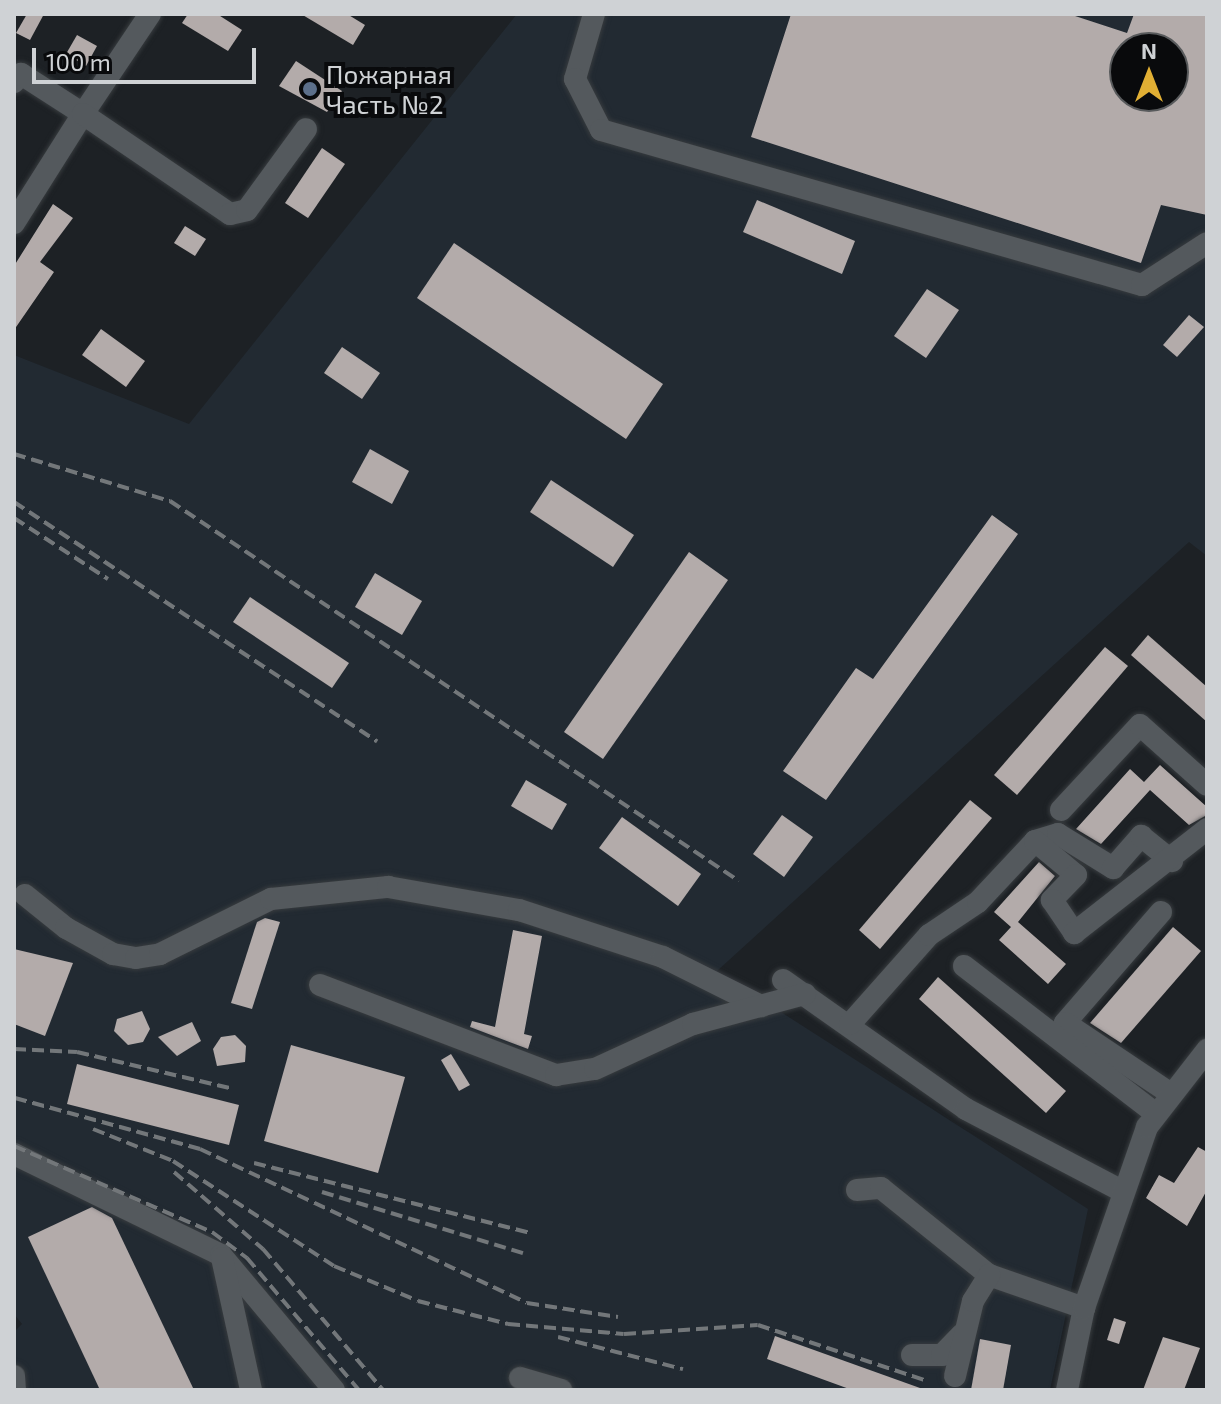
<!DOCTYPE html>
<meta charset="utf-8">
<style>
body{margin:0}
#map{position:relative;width:1221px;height:1404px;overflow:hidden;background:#1d2125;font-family:"Exo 2",sans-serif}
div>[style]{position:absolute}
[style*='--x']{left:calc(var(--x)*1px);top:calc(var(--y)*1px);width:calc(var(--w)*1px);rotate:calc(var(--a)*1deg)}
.built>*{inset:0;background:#222a32}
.building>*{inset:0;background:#b3abaa}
.roads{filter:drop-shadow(0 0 2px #373b3e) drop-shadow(0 0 2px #373b3e)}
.minor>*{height:22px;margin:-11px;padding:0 11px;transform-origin:11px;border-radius:11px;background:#54595d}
.rail>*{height:4px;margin-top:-2px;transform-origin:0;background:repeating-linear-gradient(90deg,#73777a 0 12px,transparent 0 18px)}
.dots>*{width:22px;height:22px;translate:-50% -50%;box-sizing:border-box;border:4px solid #090a0c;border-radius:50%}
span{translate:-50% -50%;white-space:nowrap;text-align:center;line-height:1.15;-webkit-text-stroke:8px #090a0c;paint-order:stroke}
.poi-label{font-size:26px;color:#cfd2d5}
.left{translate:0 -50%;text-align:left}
.frame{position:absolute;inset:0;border:16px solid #cfd2d5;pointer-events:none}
.north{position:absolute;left:1109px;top:32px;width:80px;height:80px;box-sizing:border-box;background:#090a0c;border:2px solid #585a5c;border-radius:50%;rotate:0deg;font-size:22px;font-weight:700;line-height:32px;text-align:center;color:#cfd2d5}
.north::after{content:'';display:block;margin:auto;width:28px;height:36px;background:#e1af34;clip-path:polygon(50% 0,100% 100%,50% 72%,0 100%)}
.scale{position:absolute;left:32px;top:48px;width:224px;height:36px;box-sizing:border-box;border:4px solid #cfd2d5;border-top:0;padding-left:10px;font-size:24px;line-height:28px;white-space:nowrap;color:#cfd2d5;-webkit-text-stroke:6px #090a0c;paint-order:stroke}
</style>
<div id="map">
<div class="built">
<div style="clip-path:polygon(evenodd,517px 14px,1207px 14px,1207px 556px,1189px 542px,717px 971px,1088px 1209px,1050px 1390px,14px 1390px,14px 1332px,22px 1324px,14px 1314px,14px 355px,189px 424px,517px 14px,1125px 48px,1173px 48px,1173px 96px,1125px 96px,1125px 48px)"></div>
</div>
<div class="building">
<div style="clip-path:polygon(27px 14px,44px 14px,30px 40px,16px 33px)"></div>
<div style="clip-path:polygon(188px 14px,217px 14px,242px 30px,228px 51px,182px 23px)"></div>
<div style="clip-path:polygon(301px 14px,347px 14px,365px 25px,353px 45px)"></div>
<div style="clip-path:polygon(evenodd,791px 14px,1069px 14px,1127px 33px,1134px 14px,1207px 14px,1207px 215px,1161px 205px,1141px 263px,751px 137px,791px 14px,1125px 48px,1173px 48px,1173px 96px,1125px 96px,1125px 48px)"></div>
<div style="clip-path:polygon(77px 35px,97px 46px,86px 66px,66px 54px)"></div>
<div style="clip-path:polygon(296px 61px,342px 91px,327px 112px,279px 86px)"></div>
<div style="clip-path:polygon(322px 148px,345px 164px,308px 218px,285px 203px)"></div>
<div style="clip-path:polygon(757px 200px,855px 241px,842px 274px,743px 232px)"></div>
<div style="clip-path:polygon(53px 204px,73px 218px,40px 262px,54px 272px,14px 330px,14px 266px)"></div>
<div style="clip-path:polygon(185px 226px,206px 239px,195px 256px,174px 243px)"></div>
<div style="clip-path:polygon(454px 243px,663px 384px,626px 439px,417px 298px)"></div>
<div style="clip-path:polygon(927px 289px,959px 310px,926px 358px,894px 336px)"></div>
<div style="clip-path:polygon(1189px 315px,1204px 327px,1177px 357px,1163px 345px)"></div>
<div style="clip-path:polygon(101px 329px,145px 361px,126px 387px,82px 355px)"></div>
<div style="clip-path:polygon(342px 347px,380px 373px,362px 399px,324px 373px)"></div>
<div style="clip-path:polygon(370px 449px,409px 471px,392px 504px,352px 482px)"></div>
<div style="clip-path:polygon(551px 480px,634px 535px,613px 567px,530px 512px)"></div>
<div style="clip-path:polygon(992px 515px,1018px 534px,826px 800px,783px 771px,856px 668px,873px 679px)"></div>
<div style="clip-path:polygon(689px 552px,728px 580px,603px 759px,564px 732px)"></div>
<div style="clip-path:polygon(375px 573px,422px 601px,402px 635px,355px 607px)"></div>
<div style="clip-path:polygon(250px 597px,349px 663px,332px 688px,233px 622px)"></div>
<div style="clip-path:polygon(1148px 635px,1207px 687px,1207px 722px,1131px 655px)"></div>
<div style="clip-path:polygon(1105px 647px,1128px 666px,1017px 795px,994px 775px)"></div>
<div style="clip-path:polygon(1160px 765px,1207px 807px,1207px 815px,1189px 825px,1150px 790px,1101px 844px,1076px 829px,1130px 769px,1144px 782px)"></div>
<div style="clip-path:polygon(526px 780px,567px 804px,552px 830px,511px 806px)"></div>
<div style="clip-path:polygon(970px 800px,992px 818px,880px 949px,859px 930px)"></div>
<div style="clip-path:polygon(782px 815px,813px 837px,784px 877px,753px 854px)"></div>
<div style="clip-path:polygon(622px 817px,701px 874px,678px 906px,599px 848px)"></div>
<div style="clip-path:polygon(1039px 862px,1055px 876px,1018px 922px,1066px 964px,1048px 984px,999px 940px,1011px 927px,994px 912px)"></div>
<div style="clip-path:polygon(265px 918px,280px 922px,252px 1009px,231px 1003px,257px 922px)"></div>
<div style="clip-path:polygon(1173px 927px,1201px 951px,1121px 1043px,1090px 1023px)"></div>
<div style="clip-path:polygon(513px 930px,542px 936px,524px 1034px,532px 1036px,528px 1049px,470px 1027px,472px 1021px,495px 1027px)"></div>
<div style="clip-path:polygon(14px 949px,73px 963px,45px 1036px,14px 1024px)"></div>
<div style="clip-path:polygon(938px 977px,1066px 1091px,1046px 1113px,919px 999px)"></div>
<div style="clip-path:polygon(142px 1011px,150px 1029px,143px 1042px,128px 1045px,114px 1031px,117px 1019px)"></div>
<div style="clip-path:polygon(192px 1022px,201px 1041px,177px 1056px,158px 1037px)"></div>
<div style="clip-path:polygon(235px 1035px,246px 1046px,245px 1062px,217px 1066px,213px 1049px,221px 1037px)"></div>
<div style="clip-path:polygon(291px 1045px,405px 1077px,378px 1173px,264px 1141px)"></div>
<div style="clip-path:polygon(451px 1054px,470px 1085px,459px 1091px,441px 1060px)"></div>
<div style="clip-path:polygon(77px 1064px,239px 1105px,229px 1145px,67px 1104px)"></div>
<div style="clip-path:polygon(1198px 1147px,1207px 1152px,1207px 1190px,1187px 1226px,1146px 1198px,1159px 1175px,1174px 1183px)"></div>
<div style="clip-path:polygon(92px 1207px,112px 1218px,194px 1390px,100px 1390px,28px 1237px)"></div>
<div style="clip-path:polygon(1114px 1318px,1126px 1322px,1119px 1344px,1107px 1340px)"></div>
<div style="clip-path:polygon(775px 1336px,920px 1388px,920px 1390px,852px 1390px,767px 1359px)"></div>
<div style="clip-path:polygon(1163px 1337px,1200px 1348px,1184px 1390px,1143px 1390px)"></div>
<div style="clip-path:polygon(980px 1339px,1011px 1345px,1003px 1390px,971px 1390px)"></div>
</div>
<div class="roads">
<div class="minor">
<div style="--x:594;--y:14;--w:68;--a:106.3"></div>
<div style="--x:575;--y:79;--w:57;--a:63"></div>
<div style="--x:601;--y:130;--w:563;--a:15.99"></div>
<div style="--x:1142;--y:285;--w:77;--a:-32.9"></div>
<div style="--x:14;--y:82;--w:11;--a:-49"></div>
<div style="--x:21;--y:74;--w:74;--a:32.8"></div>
<div style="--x:83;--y:114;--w:120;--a:-56.2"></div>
<div style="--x:14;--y:223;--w:129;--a:-57.7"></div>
<div style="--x:83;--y:114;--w:178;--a:34.2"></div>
<div style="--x:230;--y:214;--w:17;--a:-13"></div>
<div style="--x:247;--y:210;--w:100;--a:-53.9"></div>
<div style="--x:1061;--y:810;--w:116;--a:-47.1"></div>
<div style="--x:1140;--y:725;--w:90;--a:41.8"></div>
<div style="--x:1035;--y:841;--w:24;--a:-17"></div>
<div style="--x:1058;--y:834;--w:65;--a:31.7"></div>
<div style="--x:1113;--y:868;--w:43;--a:-48.8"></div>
<div style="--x:1141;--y:836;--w:40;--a:39"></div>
<div style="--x:25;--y:895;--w:53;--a:38.8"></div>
<div style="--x:66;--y:928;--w:54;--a:29"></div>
<div style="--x:113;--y:954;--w:23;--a:10"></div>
<div style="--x:136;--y:958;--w:24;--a:-9"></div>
<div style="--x:160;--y:954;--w:124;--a:-26.4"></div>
<div style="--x:271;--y:899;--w:118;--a:-5.9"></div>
<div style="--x:388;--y:887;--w:133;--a:10"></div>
<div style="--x:519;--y:910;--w:151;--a:18.1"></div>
<div style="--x:663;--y:957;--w:110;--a:26.6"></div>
<div style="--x:1161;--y:912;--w:147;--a:130.9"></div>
<div style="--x:1065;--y:1023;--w:128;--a:33.8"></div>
<div style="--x:964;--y:966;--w:242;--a:37.6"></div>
<div style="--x:783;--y:980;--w:224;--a:35.2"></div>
<div style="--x:966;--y:1109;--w:176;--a:27.7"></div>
<div style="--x:320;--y:985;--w:253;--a:20.9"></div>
<div style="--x:556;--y:1075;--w:39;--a:-9"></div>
<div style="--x:595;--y:1069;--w:108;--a:-24.7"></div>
<div style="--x:693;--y:1024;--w:116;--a:-15"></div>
<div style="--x:850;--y:1024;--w:119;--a:-48.4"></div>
<div style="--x:929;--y:935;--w:59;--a:-34"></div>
<div style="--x:978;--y:902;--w:83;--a:-46.9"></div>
<div style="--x:1035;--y:841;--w:53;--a:39.7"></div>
<div style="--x:1076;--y:875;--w:35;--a:134"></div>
<div style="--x:1052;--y:900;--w:40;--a:56"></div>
<div style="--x:1074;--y:933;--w:169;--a:-38"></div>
<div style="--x:14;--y:1154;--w:230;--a:26"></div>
<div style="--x:221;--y:1255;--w:176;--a:50.1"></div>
<div style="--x:857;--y:1190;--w:24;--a:-5"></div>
<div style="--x:881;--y:1188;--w:139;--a:38.9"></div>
<div style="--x:989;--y:1275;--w:101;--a:19.2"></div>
<div style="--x:222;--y:1258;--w:135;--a:77.6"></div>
<div style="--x:912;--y:1355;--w:30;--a:0"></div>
<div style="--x:942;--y:1355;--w:29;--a:-46"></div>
<div style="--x:14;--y:1376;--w:14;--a:86"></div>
<div style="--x:955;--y:1376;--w:77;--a:-76.5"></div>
<div style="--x:973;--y:1301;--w:31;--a:-58"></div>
<div style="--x:520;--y:1378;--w:43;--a:16.3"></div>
<div style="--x:1067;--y:1390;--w:84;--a:-78.3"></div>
<div style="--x:1084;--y:1308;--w:192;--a:-70.8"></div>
<div style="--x:1147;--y:1127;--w:98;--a:-52.1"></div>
</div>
</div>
<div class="rail">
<div style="--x:14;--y:454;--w:163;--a:16.8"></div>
<div style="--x:170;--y:501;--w:684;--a:33.74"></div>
<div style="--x:14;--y:502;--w:435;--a:33.4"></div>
<div style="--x:14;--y:518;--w:112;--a:33"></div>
<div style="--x:14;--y:1049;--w:63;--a:2.7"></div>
<div style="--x:77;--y:1052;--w:160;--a:13.3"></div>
<div style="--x:15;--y:1098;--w:192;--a:15.4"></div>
<div style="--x:200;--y:1149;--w:361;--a:25.2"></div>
<div style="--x:527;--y:1303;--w:92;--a:8.7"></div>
<div style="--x:93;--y:1129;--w:86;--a:21.8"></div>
<div style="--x:173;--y:1161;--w:192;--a:33.1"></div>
<div style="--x:334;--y:1266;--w:91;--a:22.6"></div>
<div style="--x:418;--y:1301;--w:93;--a:14.3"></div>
<div style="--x:508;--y:1324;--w:116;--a:4.9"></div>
<div style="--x:624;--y:1334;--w:134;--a:-3.8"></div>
<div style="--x:758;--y:1325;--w:178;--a:18.3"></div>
<div style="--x:14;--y:1146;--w:216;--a:23.5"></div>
<div style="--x:212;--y:1232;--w:44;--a:36.6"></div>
<div style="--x:247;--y:1258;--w:173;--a:49.7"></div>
<div style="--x:254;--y:1163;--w:286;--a:14.2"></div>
<div style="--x:174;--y:1172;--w:118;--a:40.9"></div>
<div style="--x:263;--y:1249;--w:185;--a:49.6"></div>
<div style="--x:322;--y:1192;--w:216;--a:16.9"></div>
<div style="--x:558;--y:1337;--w:129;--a:14.4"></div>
</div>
<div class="dots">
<div style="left:310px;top:89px;background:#5c6f8a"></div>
</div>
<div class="poi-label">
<span class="left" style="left:326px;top:89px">Пожарная<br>Часть №2</span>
</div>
<div class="frame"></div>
<div class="north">N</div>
<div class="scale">100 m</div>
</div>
